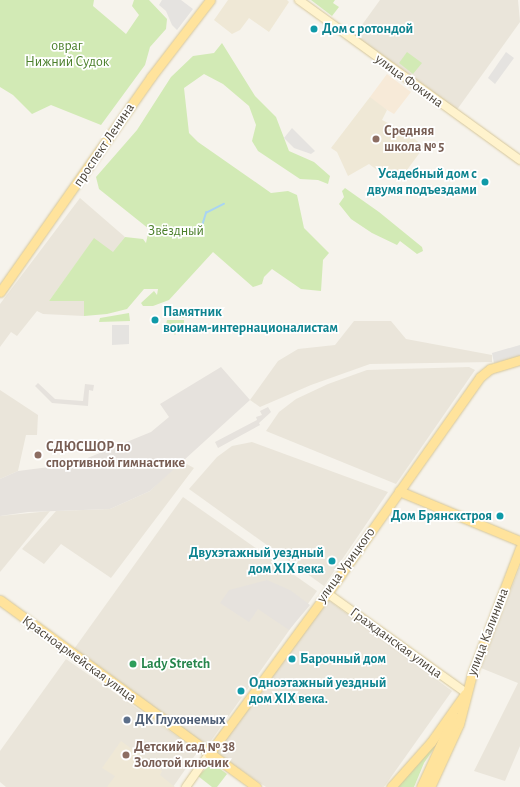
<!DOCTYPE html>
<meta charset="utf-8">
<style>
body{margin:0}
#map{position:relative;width:520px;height:787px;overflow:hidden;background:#f6f3ec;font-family:"Alegreya Sans",sans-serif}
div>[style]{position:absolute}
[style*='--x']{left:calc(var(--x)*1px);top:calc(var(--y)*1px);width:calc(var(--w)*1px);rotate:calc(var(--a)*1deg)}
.residential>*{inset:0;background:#eae5da}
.commercial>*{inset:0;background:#f7ead8}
.industrial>*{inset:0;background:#e6e2dd}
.education>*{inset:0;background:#efe8d6}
.green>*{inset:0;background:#d2eab5}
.parking>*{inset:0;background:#e5e3e0}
.stream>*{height:1.5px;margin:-0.75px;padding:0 0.75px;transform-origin:0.75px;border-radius:0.75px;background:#a9d4f2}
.roads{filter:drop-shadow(0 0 1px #d6c79b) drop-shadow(0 0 1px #d6c79b)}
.secondary>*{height:8px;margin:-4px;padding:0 4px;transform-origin:4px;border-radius:4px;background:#fff3cd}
.primary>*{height:9px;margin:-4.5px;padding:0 4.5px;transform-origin:4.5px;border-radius:4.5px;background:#ffe39c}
.dots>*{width:11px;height:11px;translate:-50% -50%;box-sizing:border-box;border:2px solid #fff;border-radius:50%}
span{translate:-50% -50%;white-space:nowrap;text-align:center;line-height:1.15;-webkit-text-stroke:3.5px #fff;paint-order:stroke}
.culture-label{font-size:14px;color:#0d838f;font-weight:700}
.left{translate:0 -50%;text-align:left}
.right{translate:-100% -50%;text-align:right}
.park-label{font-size:14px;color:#4a7f2a}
.street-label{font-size:14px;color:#4b4439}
.education-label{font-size:14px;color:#785e54;font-weight:700}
.leisure-label{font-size:14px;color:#27864d;font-weight:700}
.service-label{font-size:14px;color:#4e5e75;font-weight:700}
</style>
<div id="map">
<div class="residential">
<div style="clip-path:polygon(380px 0,518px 0,520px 22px,456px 111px,354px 36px)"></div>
<div style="clip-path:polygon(80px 198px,125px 237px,113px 253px,94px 239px,49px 301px,84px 301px,84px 316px,43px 314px,37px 311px,17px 336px,11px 332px,0 347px,0 304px)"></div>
<div style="clip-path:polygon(354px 321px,391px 321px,406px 339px,492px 355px,492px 362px,370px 364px,311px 385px,260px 407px,250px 400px,278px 361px,298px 349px,335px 345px)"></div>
<div style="clip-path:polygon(469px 367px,475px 370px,396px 484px,266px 431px,279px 412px,296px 399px,328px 384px,367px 370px)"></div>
<div style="clip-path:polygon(0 390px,38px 415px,37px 435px,26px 435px,18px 471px,0 479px)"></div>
<div style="clip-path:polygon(252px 442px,388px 492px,324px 586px,189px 489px,217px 457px,232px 446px)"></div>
<div style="clip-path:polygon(181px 461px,194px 468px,111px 578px,61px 544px,44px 564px,22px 549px,56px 511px,110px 509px,150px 491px)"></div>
<div style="clip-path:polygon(183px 497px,317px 591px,208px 745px,203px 744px,74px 649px)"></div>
<div style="clip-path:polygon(50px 511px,5px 566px,0 572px,0 516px)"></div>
<div style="clip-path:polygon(520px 566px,520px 746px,505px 781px,474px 771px,518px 683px,481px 668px)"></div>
<div style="clip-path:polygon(327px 599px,452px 691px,384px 787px,266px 787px,215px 753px)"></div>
<div style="clip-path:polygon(66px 659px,198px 751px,173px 787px,6px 787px,0 782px,0 751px)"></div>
</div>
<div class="commercial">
<div style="clip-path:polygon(387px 74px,411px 92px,394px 114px,372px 101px,370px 97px)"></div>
</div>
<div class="industrial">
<div style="clip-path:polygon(221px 367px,250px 400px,150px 491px,110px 509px,28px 512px,0 516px,0 479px,18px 471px,73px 464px,151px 432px,169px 417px,160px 404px)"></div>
<div style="clip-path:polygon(38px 383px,55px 399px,83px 401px,85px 384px,94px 385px,93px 391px,89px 390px,88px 406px,52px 403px,35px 386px)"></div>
<div style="clip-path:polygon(268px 407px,271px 412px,259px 423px,260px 425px,218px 448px,215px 442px,257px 420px,256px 417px,262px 415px,260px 411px)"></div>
<div style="clip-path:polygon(267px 580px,290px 590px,310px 605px,289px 630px,258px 609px,249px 622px,220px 603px,229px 590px)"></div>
</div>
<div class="education">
<div style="clip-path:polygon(228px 0,287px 0,289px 2px,269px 32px,249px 18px,240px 30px,232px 34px,214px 20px)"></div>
<div style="clip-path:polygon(370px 97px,387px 110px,382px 120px,400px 129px,401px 127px,424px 147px,398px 182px,383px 170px,381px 173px,369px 164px,348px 176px,337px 152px,331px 148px)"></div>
<div style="clip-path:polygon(121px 741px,162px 771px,160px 775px,175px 787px,107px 787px,115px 776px,102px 768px)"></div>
</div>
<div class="green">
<div style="clip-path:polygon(0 0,94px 0,93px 6px,126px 34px,139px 15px,132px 6px,134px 0,149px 0,167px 19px,166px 29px,150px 47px,145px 65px,101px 125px,51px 105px,32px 114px,13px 95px,0 87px)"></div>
<div style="clip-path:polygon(311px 0,335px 0,333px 3px,339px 7px,332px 16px)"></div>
<div style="clip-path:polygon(222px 43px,255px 96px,276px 117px,289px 151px,314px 162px,330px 176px,328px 184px,318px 180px,300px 179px,258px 151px,252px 141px,256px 125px,249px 106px,223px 84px,204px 74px,184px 88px,189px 133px,198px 142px,271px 193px,288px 191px,297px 195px,304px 228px,329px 253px,323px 260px,321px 291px,301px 289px,272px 269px,264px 277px,262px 284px,253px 287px,213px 252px,169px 300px,153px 306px,143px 306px,141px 303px,154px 291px,157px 295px,158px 289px,144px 289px,127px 309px,107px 314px,84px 316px,84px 301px,49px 301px,94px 238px,113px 252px,125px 237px,143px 239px,146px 243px,149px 229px,99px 189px,96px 177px,137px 130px,171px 77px,193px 56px,214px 53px)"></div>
<div style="clip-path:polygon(407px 52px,422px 63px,413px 74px,399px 63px)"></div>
<div style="clip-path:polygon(345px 188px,379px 212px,422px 247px,423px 251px,417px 254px,400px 241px,397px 245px,372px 233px,351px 219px,339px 204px,344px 197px,342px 191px)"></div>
<div style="clip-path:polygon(167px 309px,182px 309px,188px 314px,186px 318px,167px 317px)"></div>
<div style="clip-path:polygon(129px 313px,130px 321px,99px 322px,100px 318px)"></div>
<div style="clip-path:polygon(167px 320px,184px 320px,184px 323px,175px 335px,166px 325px)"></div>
<div style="clip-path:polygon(433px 744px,435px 747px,424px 763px,414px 787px,397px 787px)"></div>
<div style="clip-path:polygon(212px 763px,227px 774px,217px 787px,212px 787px,198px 776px)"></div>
</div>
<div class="parking">
<div style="clip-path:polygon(162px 0,181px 0,193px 9px,177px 30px,172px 25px,166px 11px,159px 5px)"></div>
<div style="clip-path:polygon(506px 52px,514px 58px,495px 84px,488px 78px)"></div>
<div style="clip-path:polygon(292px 128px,315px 151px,311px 154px,294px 148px,284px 138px)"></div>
<div style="clip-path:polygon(112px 325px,129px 325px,129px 344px,112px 345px)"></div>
<div style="clip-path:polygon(520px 345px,520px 357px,494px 363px,492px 353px)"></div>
</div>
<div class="stream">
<div style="--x:202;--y:226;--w:14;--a:-73"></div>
<div style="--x:206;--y:213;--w:20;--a:-27"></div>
</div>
<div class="roads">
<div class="secondary">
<div style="--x:299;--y:0;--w:273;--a:35.9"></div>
<div style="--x:327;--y:593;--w:171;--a:35.7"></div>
<div style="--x:186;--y:787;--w:40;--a:-55.1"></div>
</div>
<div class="primary">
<div style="--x:0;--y:292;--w:263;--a:-54.9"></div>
<div style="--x:151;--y:77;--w:97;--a:-52.5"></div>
<div style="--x:399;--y:491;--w:131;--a:22.5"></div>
<div style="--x:0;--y:600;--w:317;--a:36.1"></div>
<div style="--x:209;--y:754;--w:223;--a:-53.7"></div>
<div style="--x:341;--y:574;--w:241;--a:-54.8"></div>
<div style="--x:480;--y:377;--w:13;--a:-39"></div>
<div style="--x:490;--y:369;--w:31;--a:-17"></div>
<div style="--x:391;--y:787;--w:60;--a:-48.4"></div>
<div style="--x:431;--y:742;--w:59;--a:-54.7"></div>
<div style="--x:421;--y:787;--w:78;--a:-65.1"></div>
<div style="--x:430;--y:787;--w:69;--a:-65.3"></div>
<div style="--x:459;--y:724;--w:52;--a:-75.4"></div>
<div style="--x:472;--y:674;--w:135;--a:-69.1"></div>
</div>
</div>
<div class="dots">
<div style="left:314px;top:29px;background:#0f9aa8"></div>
<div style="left:376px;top:139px;background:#8d6e63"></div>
<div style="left:485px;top:182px;background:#0f9aa8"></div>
<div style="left:155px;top:320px;background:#0f9aa8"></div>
<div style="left:38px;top:455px;background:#8d6e63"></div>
<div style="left:500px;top:516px;background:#0f9aa8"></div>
<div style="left:332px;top:561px;background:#0f9aa8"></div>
<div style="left:292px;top:659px;background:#0f9aa8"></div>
<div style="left:133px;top:664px;background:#2e9e5b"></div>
<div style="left:241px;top:691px;background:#0f9aa8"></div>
<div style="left:127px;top:720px;background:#5c6f8a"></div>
<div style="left:126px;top:755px;background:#8d6e63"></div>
</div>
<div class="culture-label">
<span class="left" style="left:322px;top:29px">Дом с ротондой</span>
<span class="right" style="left:477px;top:182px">Усадебный дом с<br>двумя подъездами</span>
<span class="left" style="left:163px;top:320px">Памятник<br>воинам-интернационалистам</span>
<span class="right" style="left:492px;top:516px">Дом Брянскстроя</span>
<span class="right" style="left:324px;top:561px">Двухэтажный уездный<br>дом XIX века</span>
<span class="left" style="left:300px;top:659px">Барочный дом</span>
<span class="left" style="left:249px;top:691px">Одноэтажный уездный<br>дом XIX века.</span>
</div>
<div class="park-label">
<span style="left:67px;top:54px">овраг<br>Нижний Судок</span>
<span style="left:176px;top:231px">Звёздный</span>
</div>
<div class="street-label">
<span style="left:409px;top:81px;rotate:36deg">улица Фокина</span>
<span style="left:104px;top:145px;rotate:-56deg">проспект Ленина</span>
<span style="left:346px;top:565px;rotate:-54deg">улица Урицкого</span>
<span style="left:488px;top:632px;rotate:-69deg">улица Калинина</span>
<span style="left:396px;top:643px;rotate:36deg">Гражданская улица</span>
<span style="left:79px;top:659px;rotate:36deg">Красноармейская улица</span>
</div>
<div class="education-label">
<span class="left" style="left:384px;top:139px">Средняя<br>школа № 5</span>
<span class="left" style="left:46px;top:455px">СДЮСШОР по<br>спортивной гимнастике</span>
<span class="left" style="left:134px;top:755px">Детский сад № 38<br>Золотой ключик</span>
</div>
<div class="leisure-label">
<span class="left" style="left:141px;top:664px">Lady Stretch</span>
</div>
<div class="service-label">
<span class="left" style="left:135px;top:720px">ДК Глухонемых</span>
</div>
</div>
